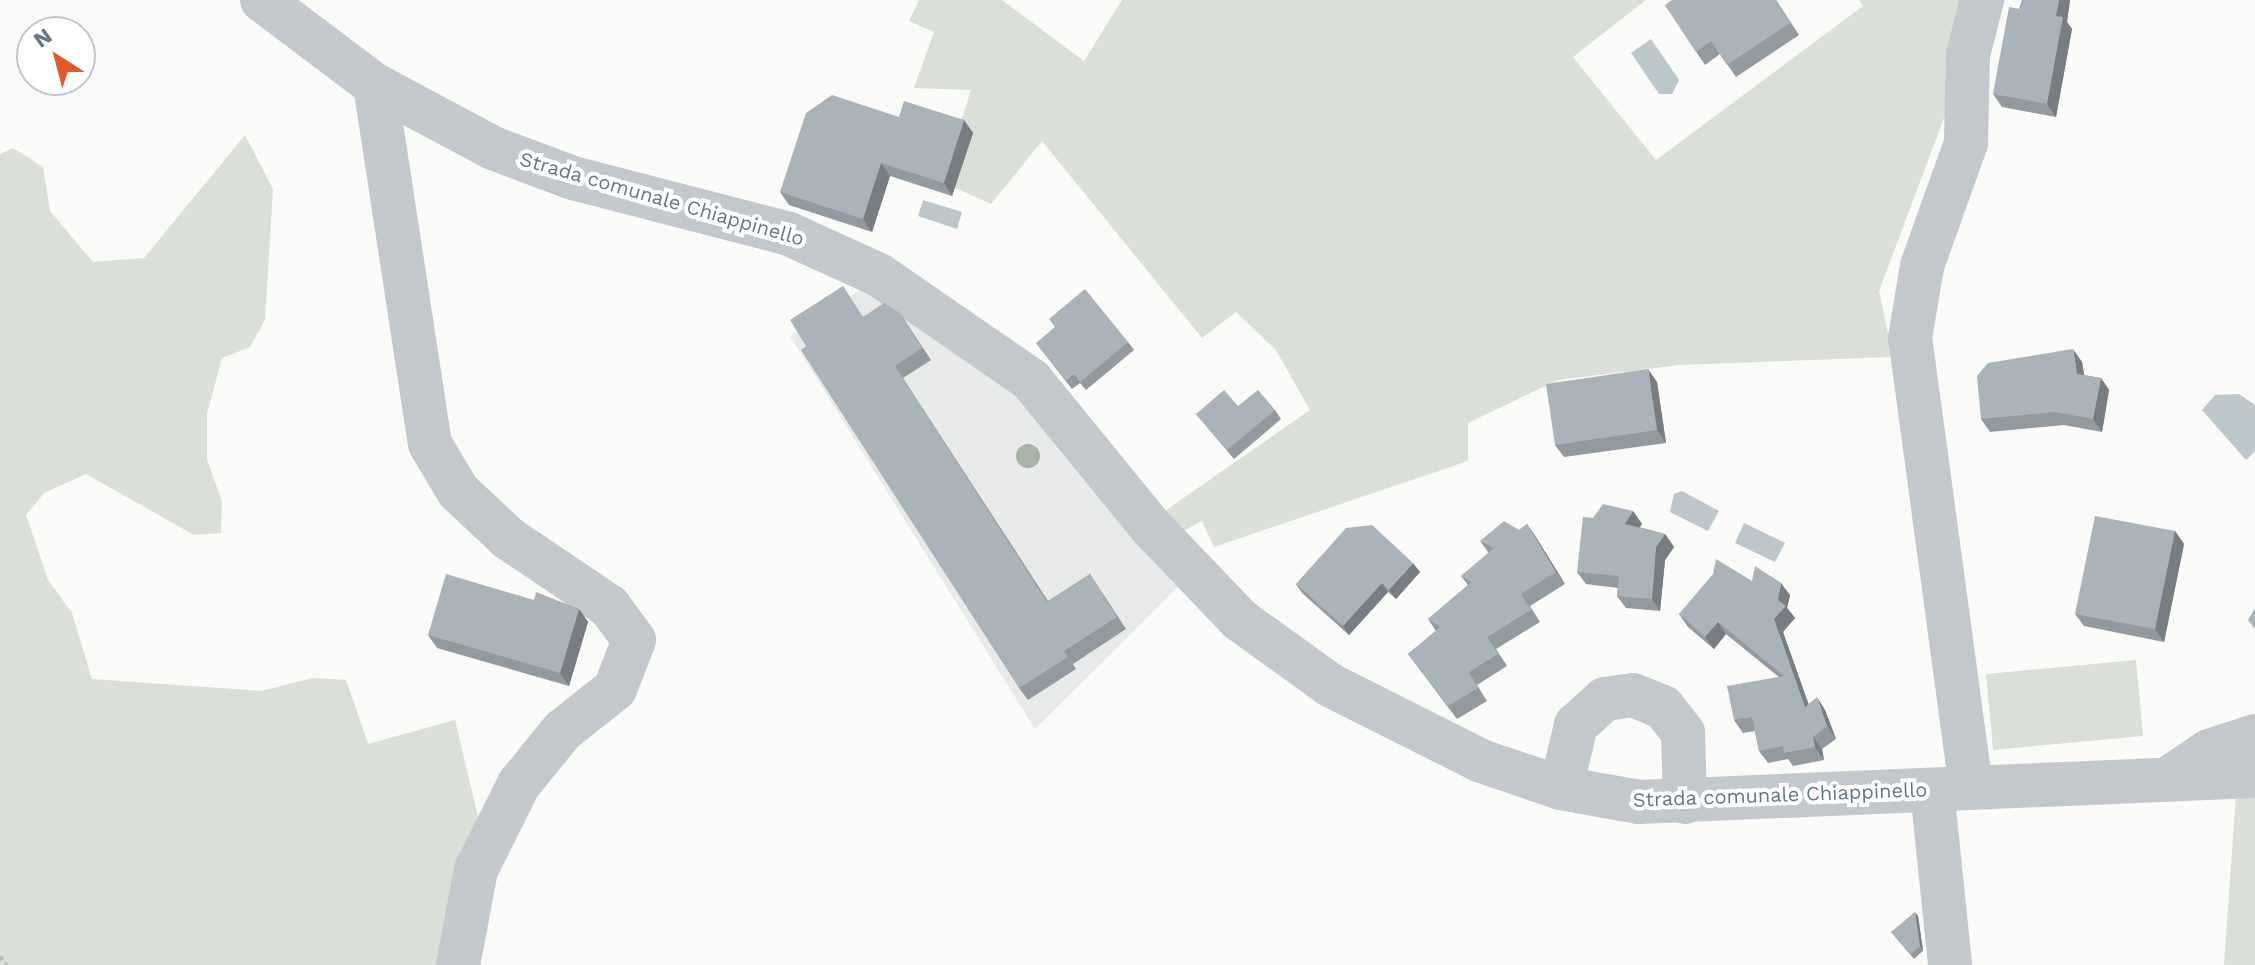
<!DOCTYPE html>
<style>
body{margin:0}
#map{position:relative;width:2255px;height:965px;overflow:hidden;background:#fafaf8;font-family:"Work Sans",sans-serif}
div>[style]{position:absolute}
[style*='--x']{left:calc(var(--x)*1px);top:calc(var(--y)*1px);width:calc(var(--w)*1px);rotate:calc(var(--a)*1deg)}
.built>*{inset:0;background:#e8e9e9}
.green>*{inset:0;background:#dadfd7}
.water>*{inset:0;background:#bbc7cb}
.path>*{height:5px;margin-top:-2.5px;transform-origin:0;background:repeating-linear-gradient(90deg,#bbbfc2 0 4px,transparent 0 8px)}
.minor>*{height:44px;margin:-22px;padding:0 22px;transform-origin:22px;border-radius:22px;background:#c3c8cc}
.trees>*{width:24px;height:24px;margin:-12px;border-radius:50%;background:#aab4a7}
.wall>*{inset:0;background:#929a9f}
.shaded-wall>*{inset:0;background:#777d82}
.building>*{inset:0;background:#aab3b9}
span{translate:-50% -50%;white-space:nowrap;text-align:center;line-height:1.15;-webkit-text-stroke:8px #fff;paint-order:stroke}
.street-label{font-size:20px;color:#657683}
.north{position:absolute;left:16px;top:16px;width:80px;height:80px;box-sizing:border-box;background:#fff;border:2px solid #c1c8cd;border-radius:50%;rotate:324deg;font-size:22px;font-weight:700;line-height:32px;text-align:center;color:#657683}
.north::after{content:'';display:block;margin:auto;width:28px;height:36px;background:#e4572e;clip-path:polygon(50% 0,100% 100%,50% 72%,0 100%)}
</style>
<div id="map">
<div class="built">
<div style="clip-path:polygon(874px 281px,1015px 372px,1178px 587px,1035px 729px,790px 336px)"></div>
</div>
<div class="green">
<div style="clip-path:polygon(919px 0,1002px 0,1084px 61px,1122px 0,1646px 0,1573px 57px,1656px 160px,1863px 6px,1859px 0,1962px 0,1945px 115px,1879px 291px,1893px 357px,1679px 365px,1558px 380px,1468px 423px,1468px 461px,1214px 547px,1202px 521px,1178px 534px,1162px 513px,1310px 410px,1276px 350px,1236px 312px,1202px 338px,1042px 141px,991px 204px,942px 182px,971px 90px,914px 88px,934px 32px,909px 21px)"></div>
<div style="clip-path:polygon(245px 135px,273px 189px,265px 320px,250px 347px,222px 358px,207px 414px,207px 460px,222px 501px,221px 533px,194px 535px,86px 474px,44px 493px,26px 515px,48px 580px,72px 613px,92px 679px,262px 691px,312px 678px,346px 680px,368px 744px,455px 720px,491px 871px,475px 965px,0 965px,0 154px,13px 148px,43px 167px,50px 211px,93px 262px,144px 258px)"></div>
<div style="clip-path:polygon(2136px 660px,2143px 736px,1993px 750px,1986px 674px)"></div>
<div style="clip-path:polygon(2255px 793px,2255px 965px,2224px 965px,2236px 794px)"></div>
</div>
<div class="water">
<div style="clip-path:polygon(1651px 39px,1679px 80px,1672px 94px,1659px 94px,1631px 53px)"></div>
<div style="clip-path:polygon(923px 200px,962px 212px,957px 229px,918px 216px)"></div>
<div style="clip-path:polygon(2239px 394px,2255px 405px,2255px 451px,2246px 460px,2202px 410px,2215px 395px)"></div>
<div style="clip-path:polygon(1682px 491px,1719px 511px,1708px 531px,1670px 512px,1674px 494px)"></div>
<div style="clip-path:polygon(1744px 523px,1785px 543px,1775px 562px,1735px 543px)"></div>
</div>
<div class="path">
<div style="--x:0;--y:956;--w:11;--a:52"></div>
</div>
<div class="minor">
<div style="--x:262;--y:0;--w:141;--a:37"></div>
<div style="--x:375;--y:85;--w:134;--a:28.1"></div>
<div style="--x:493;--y:148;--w:85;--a:20.6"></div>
<div style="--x:573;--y:178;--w:223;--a:14.5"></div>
<div style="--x:789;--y:234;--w:99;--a:24.5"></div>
<div style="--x:879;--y:275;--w:185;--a:34.6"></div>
<div style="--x:1031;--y:380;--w:190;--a:50.8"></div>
<div style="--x:1151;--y:527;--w:129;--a:46.3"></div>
<div style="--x:1240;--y:620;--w:111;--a:35.8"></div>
<div style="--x:1330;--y:685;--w:169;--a:26.7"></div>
<div style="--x:1481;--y:761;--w:84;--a:18.6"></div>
<div style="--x:1561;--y:788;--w:79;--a:10.2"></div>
<div style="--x:1639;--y:802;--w:617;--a:-2.42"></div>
<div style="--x:375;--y:85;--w:363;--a:81.3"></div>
<div style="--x:430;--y:444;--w:55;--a:59.2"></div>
<div style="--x:458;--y:491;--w:69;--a:43.2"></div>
<div style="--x:508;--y:538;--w:122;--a:34"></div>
<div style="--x:609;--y:606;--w:42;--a:53.7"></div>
<div style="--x:634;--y:640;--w:53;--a:111.2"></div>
<div style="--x:615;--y:689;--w:66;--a:141.7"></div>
<div style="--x:563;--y:730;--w:70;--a:129.2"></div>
<div style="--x:519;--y:784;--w:96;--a:116.6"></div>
<div style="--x:476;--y:870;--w:97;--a:100.7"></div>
<div style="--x:2172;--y:776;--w:45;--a:-34"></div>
<div style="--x:2209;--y:751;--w:48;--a:-18.1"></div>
<div style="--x:1561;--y:788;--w:65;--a:-76.6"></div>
<div style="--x:1576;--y:725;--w:39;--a:-42"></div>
<div style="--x:1605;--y:699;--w:28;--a:-8"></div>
<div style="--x:1633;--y:695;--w:32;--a:22"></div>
<div style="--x:1663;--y:707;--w:33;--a:52"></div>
<div style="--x:1683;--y:733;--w:69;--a:88.3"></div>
<div style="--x:1971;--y:788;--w:454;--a:-97.7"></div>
<div style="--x:1910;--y:338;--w:73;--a:-80.5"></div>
<div style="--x:1922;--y:266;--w:131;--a:-70.3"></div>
<div style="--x:1966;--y:143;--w:88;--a:-88.7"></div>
<div style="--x:1968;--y:55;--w:57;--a:-75.7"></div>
<div style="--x:1932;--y:790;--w:176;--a:84.1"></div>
</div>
<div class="trees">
<div style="left:1028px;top:456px"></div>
</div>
<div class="wall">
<div style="clip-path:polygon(1776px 0,1799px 35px,1736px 77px,1720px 54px,1705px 65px,1665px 5px)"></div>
<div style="clip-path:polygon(2022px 0,2070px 0,2067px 22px,2072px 29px,2056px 117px,2002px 107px,1993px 94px)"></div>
<div style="clip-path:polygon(899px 117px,964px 120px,973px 133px,952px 196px,890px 176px,872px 232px,789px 205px,780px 192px)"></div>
<div style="clip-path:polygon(900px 313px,931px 360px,903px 378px,1048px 601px,1090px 574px,1126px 629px,1073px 664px,1076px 669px,1028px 700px,1019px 688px,863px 316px)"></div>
<div style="clip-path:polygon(1128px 342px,1134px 350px,1086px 390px,1080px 383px,1072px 389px,1036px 343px)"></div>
<div style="clip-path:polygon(2082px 362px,2084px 375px,2101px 378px,2109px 390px,2102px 432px,2064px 425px,1990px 432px,1981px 419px)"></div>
<div style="clip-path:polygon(1657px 382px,1666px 443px,1564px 457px,1555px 445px)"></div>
<div style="clip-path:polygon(1238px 406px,1275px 410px,1281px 419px,1234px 459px,1196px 414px)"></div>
<div style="clip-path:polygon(1633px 511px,1642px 524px,1639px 527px,1665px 534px,1674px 547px,1665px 560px,1660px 611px,1626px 608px,1617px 596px,1618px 588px,1586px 584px,1577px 572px,1593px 518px)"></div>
<div style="clip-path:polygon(1527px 524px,1565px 584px,1530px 606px,1540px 622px,1496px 649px,1507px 666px,1477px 685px,1487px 701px,1457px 719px,1408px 654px,1436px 631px,1428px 619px,1468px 585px,1461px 576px,1489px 553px,1480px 541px,1519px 530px)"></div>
<div style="clip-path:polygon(2175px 531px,2184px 544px,2164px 642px,2084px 626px,2075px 614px)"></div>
<div style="clip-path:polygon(1420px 572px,1396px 599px,1388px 592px,1349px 635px,1302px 593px,1296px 584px)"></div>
<div style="clip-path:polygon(1752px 581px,1790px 595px,1787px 608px,1795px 618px,1783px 632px,1808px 704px,1825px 710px,1836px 739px,1822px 749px,1824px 760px,1793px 766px,1788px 759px,1768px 763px,1759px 751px,1755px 731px,1743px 733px,1734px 720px,1779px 677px,1726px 634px,1714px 649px,1688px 627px,1679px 614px)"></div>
<div style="clip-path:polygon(534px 600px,579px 609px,588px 622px,569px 686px,437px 648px,428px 635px)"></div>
<div style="clip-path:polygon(1918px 916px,1923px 951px,1914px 959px,1891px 932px)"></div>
</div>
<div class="shaded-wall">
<div style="clip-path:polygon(2059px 0,2070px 0,2067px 22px,2072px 29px,2056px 117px,2047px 104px,2056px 16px)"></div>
<div style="clip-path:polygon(964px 120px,973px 133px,952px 196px,944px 183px)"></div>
<div style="clip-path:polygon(881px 163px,890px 176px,872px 232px,863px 219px)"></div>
<div style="clip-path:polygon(2073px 349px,2082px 362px,2086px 386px,2077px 374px)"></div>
<div style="clip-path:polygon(1648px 369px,1657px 382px,1666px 443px,1657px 430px)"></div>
<div style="clip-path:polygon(2101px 378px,2109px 390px,2102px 432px,2093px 419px)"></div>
<div style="clip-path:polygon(1633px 511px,1642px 524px,1634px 536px,1625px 524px)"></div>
<div style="clip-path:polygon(1527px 524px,1536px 537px,1565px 584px,1556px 572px)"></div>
<div style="clip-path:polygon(2175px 531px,2184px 544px,2164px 642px,2155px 629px)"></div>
<div style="clip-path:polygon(1665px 534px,1674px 547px,1665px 560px,1660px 611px,1652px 599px,1656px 547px)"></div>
<div style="clip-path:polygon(1413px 563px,1420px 572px,1396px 599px,1389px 590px)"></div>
<div style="clip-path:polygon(1382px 583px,1388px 592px,1349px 635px,1343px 626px)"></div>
<div style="clip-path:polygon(1781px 583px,1790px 595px,1787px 608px,1795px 618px,1783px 632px,1814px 719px,1805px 707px,1774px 619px)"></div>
<div style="clip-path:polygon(579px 609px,588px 622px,569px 686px,560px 673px)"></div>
<div style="clip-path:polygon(1718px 622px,1726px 634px,1714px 649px,1705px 637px)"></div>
<div style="clip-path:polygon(1817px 697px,1825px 710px,1836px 739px,1827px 726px)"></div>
<div style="clip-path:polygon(1813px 737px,1822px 749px,1824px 760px,1815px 747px)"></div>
<div style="clip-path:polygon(1915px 912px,1918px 916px,1923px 951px,1920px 946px)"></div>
</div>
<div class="building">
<div style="clip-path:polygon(1672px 0,1775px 0,1790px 23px,1727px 65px,1711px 41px,1696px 52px,1665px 5px)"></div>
<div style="clip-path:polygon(2022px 0,2059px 0,2056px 16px,2063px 17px,2047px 104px,1993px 94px,2009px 7px,2020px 9px)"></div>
<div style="clip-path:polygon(832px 95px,899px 117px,904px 101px,964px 120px,944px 183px,881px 163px,863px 219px,780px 192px,806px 113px)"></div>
<div style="clip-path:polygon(843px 286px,863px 317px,884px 303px,900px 313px,922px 348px,895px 366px,1047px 602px,1090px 574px,1117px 617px,1064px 651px,1068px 657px,1019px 688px,801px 350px,806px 346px,790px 320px)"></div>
<div style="clip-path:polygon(1085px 289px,1128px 342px,1080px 382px,1074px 374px,1066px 380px,1036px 343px,1055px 327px,1049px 319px)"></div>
<div style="clip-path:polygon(2073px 349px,2077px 374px,2101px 378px,2093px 419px,2055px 412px,1981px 419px,1977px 376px,1988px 363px)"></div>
<div style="clip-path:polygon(1648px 369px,1657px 430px,1555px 445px,1546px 384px)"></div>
<div style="clip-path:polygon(1224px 390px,1238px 406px,1258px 390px,1275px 410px,1227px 450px,1196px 414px)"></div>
<div style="clip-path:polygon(1603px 504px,1633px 511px,1625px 524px,1665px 534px,1656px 547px,1652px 599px,1617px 596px,1619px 576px,1577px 572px,1583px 517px,1593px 518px)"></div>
<div style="clip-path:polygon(2095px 516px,2175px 531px,2155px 629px,2075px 614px)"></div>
<div style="clip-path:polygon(1504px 521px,1519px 530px,1527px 524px,1556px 572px,1521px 594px,1531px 610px,1487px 637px,1498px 654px,1469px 672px,1478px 688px,1448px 706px,1408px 654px,1440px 627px,1428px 619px,1472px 582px,1461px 576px,1494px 548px,1480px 541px)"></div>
<div style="clip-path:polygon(1372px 525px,1413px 563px,1389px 590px,1382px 583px,1343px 626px,1296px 584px,1346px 528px)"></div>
<div style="clip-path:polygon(1716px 559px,1752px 581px,1755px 566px,1781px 583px,1778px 600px,1786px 606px,1774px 619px,1805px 707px,1817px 697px,1827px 726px,1813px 737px,1815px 747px,1784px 753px,1783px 746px,1759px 751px,1752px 717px,1734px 720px,1727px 686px,1784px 676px,1718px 622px,1705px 637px,1679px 614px,1713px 574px)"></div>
<div style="clip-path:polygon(446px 574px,534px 600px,536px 592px,579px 609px,560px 673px,428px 635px)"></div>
<div style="clip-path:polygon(2255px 608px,2255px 629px,2248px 620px)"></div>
<div style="clip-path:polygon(1915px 912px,1920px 946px,1911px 954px,1891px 932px)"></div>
</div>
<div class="street-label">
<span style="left:662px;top:199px;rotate:16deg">Strada comunale Chiappinello</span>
<span style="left:1780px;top:795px;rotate:-2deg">Strada comunale Chiappinello</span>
</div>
<div class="north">N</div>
</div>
